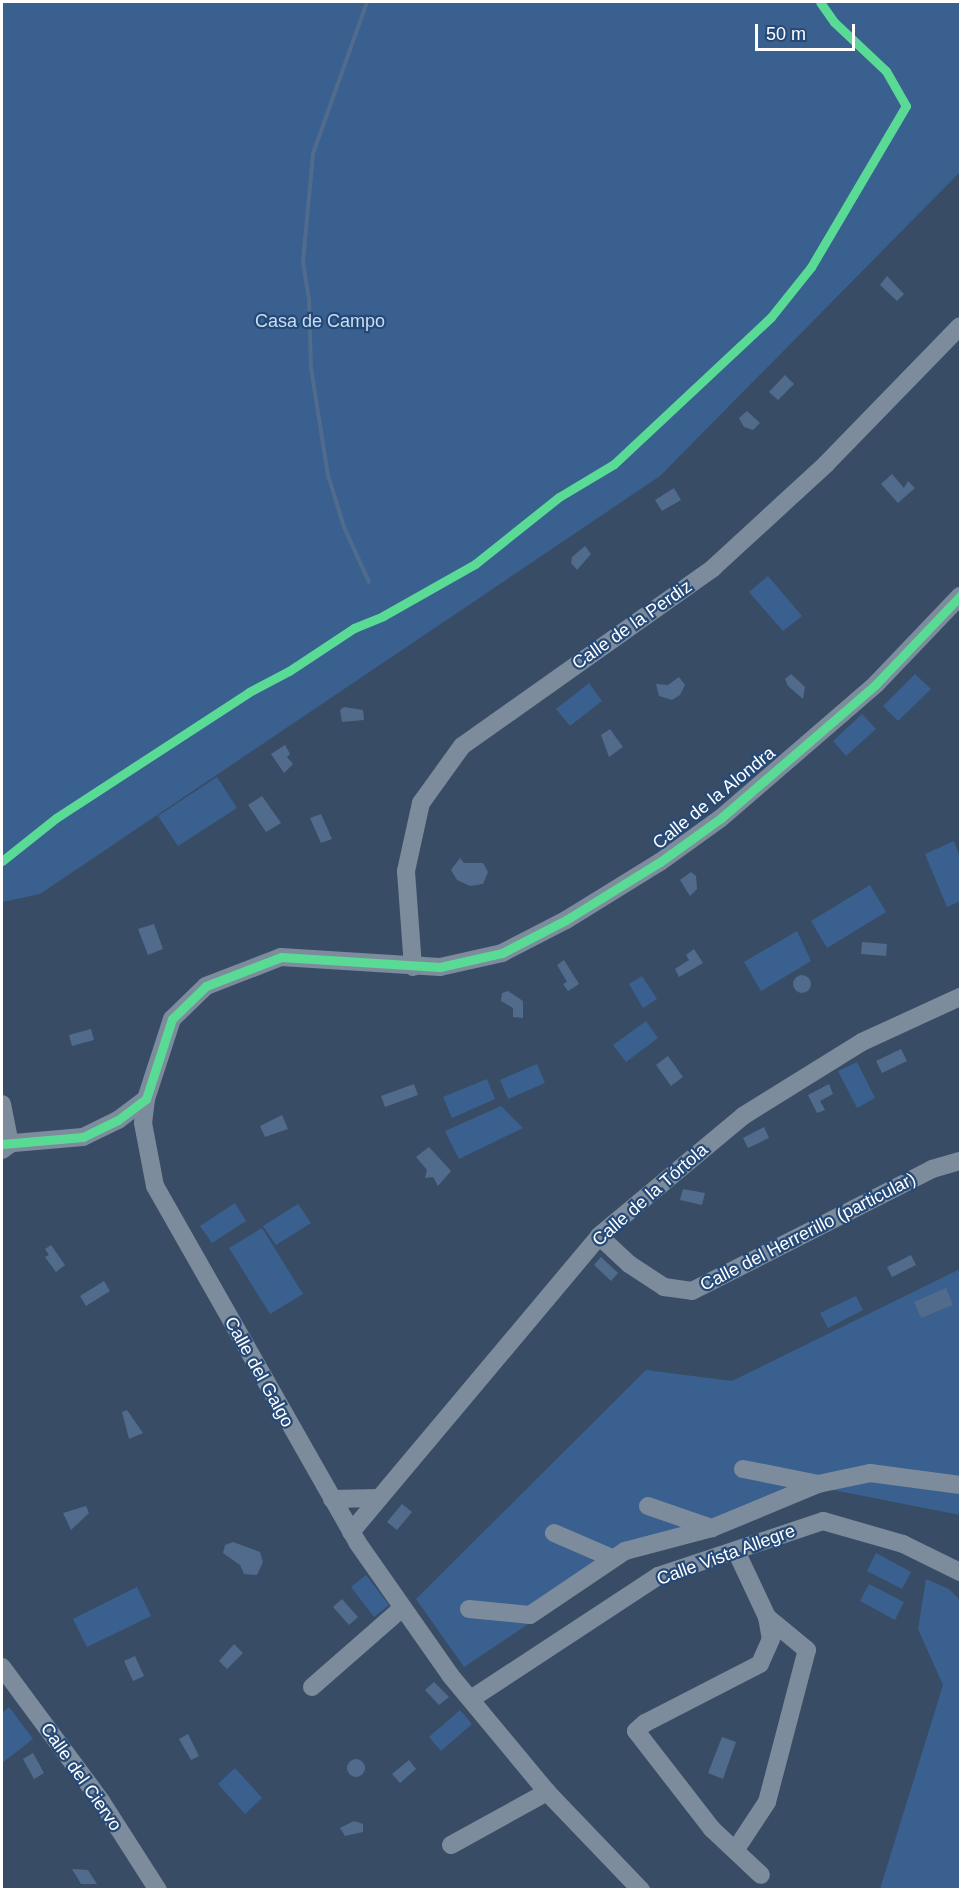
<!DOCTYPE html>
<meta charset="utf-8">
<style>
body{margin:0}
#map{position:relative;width:962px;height:1891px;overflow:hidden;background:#394c65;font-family:Helvetica,sans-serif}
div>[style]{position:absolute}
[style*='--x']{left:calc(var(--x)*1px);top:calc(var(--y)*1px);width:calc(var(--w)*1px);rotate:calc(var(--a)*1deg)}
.green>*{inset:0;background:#39608f}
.water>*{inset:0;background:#516b8c}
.round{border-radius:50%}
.stream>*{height:4px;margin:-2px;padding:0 2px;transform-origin:2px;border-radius:2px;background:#516b8c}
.minor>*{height:18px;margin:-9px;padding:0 9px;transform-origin:9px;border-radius:9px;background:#7d8c9c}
.cycleway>*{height:9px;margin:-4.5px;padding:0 4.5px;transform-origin:4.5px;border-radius:4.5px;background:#5adb95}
span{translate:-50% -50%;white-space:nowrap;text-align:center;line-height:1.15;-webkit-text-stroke:4.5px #264a78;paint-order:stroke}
.park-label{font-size:18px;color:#caddf3}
.street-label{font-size:18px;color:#fff}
.frame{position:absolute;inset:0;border:3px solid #fff;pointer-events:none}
.scale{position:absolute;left:755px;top:24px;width:100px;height:27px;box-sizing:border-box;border:3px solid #fff;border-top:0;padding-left:8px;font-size:18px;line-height:21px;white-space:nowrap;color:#fff;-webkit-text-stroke:4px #264a78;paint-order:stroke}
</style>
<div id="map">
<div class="green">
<div style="clip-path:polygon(2px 2px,960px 2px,960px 172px,660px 476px,40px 894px,2px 902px)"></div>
<div style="clip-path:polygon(768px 576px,802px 616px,783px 631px,749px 592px)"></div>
<div style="clip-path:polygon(915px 674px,931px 689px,898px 721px,883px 706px)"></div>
<div style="clip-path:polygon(589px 683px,602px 701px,570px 726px,556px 709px)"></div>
<div style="clip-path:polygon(862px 714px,876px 729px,846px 756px,833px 741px)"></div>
<div style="clip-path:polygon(217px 777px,237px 808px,178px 846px,158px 816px)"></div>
<div style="clip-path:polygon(954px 841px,960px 858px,960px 901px,947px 907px,925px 854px)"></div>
<div style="clip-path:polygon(870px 885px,886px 912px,827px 948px,811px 921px)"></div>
<div style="clip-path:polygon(797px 931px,811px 961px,761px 991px,744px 962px)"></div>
<div style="clip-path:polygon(642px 976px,657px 999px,643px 1008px,629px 984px)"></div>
<div style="clip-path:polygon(646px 1021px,658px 1038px,626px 1062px,613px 1045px)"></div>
<div style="clip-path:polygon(857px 1062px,875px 1098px,857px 1108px,838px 1071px)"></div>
<div style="clip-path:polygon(537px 1064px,545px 1083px,508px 1099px,500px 1080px)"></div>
<div style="clip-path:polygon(487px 1079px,495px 1099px,452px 1118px,443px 1097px)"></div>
<div style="clip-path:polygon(501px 1106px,523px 1128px,459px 1159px,445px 1131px)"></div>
<div style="clip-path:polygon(235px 1203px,246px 1221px,212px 1243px,200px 1226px)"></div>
<div style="clip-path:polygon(298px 1204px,311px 1223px,276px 1245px,263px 1226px)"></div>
<div style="clip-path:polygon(262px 1228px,303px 1294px,270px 1314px,229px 1248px)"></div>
<div style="clip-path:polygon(960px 1269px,960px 1515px,828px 1489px,727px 1532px,633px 1554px,464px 1667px,416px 1599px,646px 1370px,732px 1381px)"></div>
<div style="clip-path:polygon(856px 1296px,863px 1310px,828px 1328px,820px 1313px)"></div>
<div style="clip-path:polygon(876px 1553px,911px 1572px,902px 1589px,867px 1571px)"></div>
<div style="clip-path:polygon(366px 1575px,389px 1605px,374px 1617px,351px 1587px)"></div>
<div style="clip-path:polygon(926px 1579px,949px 1589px,960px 1600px,960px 1889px,880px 1889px,943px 1685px,918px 1629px)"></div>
<div style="clip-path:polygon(869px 1584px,904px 1602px,895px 1620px,860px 1601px)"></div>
<div style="clip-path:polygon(137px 1587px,151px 1616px,87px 1647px,73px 1619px)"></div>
<div style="clip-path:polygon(9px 1707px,33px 1739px,2px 1763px,2px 1713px)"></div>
<div style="clip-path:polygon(460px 1710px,472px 1724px,441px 1751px,429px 1737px)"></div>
<div style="clip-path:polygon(235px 1768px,262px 1798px,245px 1814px,218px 1784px)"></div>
</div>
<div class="water">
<div style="clip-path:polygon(887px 276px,904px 294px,897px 301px,880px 285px)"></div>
<div style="clip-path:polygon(785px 375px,794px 384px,778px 400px,769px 392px)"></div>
<div style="clip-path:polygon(747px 411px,760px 423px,753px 430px,744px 427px,739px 418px)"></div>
<div style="clip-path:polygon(892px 474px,904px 488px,908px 481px,915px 488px,898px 503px,881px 484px)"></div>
<div style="clip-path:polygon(674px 488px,681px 500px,662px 511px,655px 500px)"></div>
<div style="clip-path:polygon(585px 546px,591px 554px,577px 570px,571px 563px,572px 557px)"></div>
<div style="clip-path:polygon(791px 674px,805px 687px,803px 699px,788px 686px,785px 679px)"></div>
<div style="clip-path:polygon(679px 677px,685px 685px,680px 695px,672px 700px,659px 696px,656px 684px,668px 685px)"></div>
<div style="clip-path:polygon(344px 707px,363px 710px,364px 720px,342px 722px,340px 710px)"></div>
<div style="clip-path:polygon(610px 729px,623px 747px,609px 757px,601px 735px)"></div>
<div style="clip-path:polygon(285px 745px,290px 754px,287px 757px,293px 764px,284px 773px,271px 754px)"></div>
<div style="clip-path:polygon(262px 796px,281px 823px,266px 832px,248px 805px)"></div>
<div style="clip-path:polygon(321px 814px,332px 839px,321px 843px,310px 818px)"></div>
<div style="clip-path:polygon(460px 858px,464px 863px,483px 863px,488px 872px,483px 884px,470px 886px,457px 880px,451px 870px)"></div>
<div style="clip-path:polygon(691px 872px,696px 876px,697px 889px,690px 896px,680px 880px)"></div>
<div style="clip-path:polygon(154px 924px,163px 949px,148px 955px,138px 929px)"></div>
<div style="clip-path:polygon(862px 942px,887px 944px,886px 956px,861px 954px)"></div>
<div style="clip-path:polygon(694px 949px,703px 963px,679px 977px,675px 969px,689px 960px,686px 955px)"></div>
<div style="clip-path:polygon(564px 960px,579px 984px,568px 991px,563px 984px,567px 982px,557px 965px)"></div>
<div class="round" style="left:793px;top:975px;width:18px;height:18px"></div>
<div style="clip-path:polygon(508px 991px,523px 1001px,523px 1018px,513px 1017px,513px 1008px,501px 1001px,502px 993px)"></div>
<div style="clip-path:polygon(91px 1029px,94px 1040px,72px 1046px,69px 1035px)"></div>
<div style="clip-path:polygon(901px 1049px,907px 1061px,882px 1073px,876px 1061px)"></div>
<div style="clip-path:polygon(668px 1056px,683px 1077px,671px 1086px,656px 1065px)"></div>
<div style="clip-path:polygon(414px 1084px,418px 1095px,385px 1107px,381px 1096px)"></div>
<div style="clip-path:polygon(829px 1084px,833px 1094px,820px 1101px,825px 1110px,817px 1113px,808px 1095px)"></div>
<div style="clip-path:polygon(282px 1115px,288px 1129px,265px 1137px,260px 1126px)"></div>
<div style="clip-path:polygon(764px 1127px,769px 1138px,748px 1148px,743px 1138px)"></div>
<div style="clip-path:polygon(429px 1147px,451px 1171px,438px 1186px,433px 1177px,425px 1178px,427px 1170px,416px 1157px)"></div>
<div style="clip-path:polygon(683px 1189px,705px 1193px,702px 1205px,680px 1200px)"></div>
<div style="clip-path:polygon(51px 1245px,65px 1265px,56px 1272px,45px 1257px,49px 1255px,45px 1249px)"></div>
<div style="clip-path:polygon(911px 1255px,916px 1265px,892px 1277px,887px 1267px)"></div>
<div style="clip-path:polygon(601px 1257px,618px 1273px,611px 1281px,594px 1265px)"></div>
<div style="clip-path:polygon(104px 1281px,110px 1291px,86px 1306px,80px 1296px)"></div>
<div style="clip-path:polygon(946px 1288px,953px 1305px,921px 1318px,914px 1302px)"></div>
<div style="clip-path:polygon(127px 1410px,143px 1433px,129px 1439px,122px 1412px)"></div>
<div style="clip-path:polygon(402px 1504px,412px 1512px,397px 1530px,387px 1522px)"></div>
<div style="clip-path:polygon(86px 1506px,89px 1513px,71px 1530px,63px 1513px)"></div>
<div style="clip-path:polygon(233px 1542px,260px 1552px,263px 1562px,257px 1575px,244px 1574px,240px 1565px,223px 1553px,225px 1545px)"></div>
<div style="clip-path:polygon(342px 1599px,358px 1617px,349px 1625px,333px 1607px)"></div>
<div style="clip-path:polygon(234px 1644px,243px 1653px,227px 1669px,219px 1661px)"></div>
<div style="clip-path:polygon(135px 1656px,144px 1676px,133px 1681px,124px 1661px)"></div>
<div style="clip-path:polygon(434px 1682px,449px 1697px,439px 1705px,425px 1690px)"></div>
<div style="clip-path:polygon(188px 1734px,199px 1756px,191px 1760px,179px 1739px)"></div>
<div style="clip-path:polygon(722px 1737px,736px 1742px,723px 1779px,708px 1773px)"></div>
<div style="clip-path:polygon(33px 1753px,44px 1773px,34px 1779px,23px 1759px)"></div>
<div class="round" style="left:347px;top:1759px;width:18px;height:18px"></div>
<div style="clip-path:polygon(409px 1760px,416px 1769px,400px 1783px,392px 1774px)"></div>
<div style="clip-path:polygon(354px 1821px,363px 1824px,363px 1832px,345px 1836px,340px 1828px)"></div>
<div style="clip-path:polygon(72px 1869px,88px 1870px,97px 1884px,81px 1884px)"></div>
</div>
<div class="stream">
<div style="--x:367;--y:2;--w:161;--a:109.6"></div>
<div style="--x:313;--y:154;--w:108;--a:95.3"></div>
<div style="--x:303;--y:262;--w:36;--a:81"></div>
<div style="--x:309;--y:298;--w:70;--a:88.4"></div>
<div style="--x:311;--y:368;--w:108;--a:81"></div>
<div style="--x:328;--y:475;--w:54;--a:72.9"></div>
<div style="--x:344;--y:527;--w:60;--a:65.6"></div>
</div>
<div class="minor">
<div style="--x:413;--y:967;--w:96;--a:-94.2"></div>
<div style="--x:406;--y:871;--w:70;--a:-77.6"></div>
<div style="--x:421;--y:803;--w:70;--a:-54.3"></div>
<div style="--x:462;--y:746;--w:308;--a:-35.3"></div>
<div style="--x:713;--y:568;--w:154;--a:-42.6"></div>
<div style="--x:826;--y:464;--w:192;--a:-45.8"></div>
<div style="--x:146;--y:1099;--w:24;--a:97"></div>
<div style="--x:143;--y:1123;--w:64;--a:79.2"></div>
<div style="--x:155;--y:1186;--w:409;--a:60.4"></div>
<div style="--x:357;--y:1542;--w:162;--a:55"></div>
<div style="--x:450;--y:1675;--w:152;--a:50.3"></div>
<div style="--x:547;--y:1792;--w:136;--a:46.2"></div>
<div style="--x:2;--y:1104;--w:41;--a:78.7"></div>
<div style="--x:10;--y:1144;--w:10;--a:143"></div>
<div style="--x:2;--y:1144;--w:81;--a:-4.9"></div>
<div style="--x:83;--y:1137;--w:39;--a:-26"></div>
<div style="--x:118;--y:1120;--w:35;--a:-37"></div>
<div style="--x:146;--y:1099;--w:84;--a:-72"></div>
<div style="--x:172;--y:1019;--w:47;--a:-44.1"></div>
<div style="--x:206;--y:986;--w:80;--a:-21.1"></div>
<div style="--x:281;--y:957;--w:159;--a:3.6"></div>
<div style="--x:440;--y:967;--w:64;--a:-12.7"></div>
<div style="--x:502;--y:953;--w:72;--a:-27.3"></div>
<div style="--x:566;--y:920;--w:110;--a:-31.7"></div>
<div style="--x:660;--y:862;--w:75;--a:-35.8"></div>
<div style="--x:721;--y:818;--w:205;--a:-40.8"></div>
<div style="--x:876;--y:684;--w:122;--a:-46.3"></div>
<div style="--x:599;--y:1236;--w:41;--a:43"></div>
<div style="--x:629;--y:1264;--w:42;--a:33.3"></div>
<div style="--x:664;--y:1287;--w:28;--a:8"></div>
<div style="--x:692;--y:1291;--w:269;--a:-26.9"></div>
<div style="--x:932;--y:1169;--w:29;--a:-16"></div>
<div style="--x:743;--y:1469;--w:76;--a:11.3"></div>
<div style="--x:332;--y:1499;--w:47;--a:-1.2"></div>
<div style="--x:648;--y:1506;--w:68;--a:19"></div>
<div style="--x:351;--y:1532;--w:386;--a:-50"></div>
<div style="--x:599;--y:1236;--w:187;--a:-39.8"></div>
<div style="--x:743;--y:1116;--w:140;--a:-31.9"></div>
<div style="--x:862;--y:1042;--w:108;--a:-24.7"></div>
<div style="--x:554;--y:1533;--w:63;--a:23.3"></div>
<div style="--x:736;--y:1551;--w:73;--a:64.8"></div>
<div style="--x:767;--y:1617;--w:22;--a:80"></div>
<div style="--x:771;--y:1639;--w:27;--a:114"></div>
<div style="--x:760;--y:1664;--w:129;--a:152.8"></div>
<div style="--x:645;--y:1723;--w:12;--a:138"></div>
<div style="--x:636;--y:1731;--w:124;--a:52.2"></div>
<div style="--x:712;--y:1829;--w:67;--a:43.2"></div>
<div style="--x:469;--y:1609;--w:61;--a:5.6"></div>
<div style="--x:530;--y:1615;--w:115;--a:-34"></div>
<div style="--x:625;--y:1551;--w:90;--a:-14.8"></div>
<div style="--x:712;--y:1528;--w:115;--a:-22.5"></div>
<div style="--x:818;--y:1484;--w:53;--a:-11.9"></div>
<div style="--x:870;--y:1473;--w:91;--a:7.6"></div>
<div style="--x:2;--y:1667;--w:167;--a:53.5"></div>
<div style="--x:101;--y:1801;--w:106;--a:57.4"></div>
<div style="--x:312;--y:1687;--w:118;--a:-41.2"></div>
<div style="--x:471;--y:1699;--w:224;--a:-33.3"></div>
<div style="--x:658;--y:1576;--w:174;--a:-18.4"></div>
<div style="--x:823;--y:1521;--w:83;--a:16"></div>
<div style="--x:903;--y:1544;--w:64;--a:26.2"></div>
<div style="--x:451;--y:1845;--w:110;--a:-28.9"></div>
<div style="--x:736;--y:1849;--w:56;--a:-56.6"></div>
<div style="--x:767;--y:1802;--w:157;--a:-75.3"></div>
<div style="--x:807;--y:1650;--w:52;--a:-140.5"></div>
</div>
<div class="cycleway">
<div style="--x:2;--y:861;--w:69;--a:-38.5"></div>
<div style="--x:56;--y:818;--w:230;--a:-33.1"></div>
<div style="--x:249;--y:692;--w:45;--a:-27.7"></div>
<div style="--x:289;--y:671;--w:78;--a:-33.5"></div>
<div style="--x:354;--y:628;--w:31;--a:-22"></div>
<div style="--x:383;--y:616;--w:106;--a:-29.5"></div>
<div style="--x:475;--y:564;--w:107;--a:-38.6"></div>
<div style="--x:559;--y:497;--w:64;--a:-31"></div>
<div style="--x:614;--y:464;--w:215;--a:-43.1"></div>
<div style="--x:771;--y:317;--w:64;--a:-51.3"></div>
<div style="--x:811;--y:267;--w:187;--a:-59.5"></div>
<div style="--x:906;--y:106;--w:40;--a:-119.7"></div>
<div style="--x:886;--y:71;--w:71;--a:-136.7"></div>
<div style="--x:834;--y:22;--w:24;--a:-125"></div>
<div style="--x:2;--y:1144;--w:81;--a:-4.9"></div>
<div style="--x:83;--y:1137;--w:39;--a:-26"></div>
<div style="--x:118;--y:1120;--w:35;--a:-37"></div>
<div style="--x:146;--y:1099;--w:84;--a:-72"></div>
<div style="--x:172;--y:1019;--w:47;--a:-44.1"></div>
<div style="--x:206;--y:986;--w:80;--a:-21.1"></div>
<div style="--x:281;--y:957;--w:159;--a:3.6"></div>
<div style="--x:440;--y:967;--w:64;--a:-12.7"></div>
<div style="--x:502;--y:953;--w:72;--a:-27.3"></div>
<div style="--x:566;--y:920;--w:110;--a:-31.7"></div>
<div style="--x:660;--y:862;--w:75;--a:-35.8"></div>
<div style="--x:721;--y:818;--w:205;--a:-40.8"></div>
<div style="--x:876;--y:684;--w:122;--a:-46.3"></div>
</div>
<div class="park-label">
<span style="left:320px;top:321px">Casa de Campo</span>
</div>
<div class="street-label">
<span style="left:632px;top:625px;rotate:-35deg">Calle de la Perdiz</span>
<span style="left:714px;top:798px;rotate:-39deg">Calle de la Alondra</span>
<span style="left:650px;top:1195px;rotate:-41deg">Calle de la Tórtola</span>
<span style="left:808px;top:1232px;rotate:-27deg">Calle del Herrerillo (particular)</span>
<span style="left:259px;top:1372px;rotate:61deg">Calle del Galgo</span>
<span style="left:726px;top:1555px;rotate:-20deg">Calle Vista Allegre</span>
<span style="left:81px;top:1777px;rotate:55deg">Calle del Ciervo</span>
</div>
<div class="frame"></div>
<div class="scale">50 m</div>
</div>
